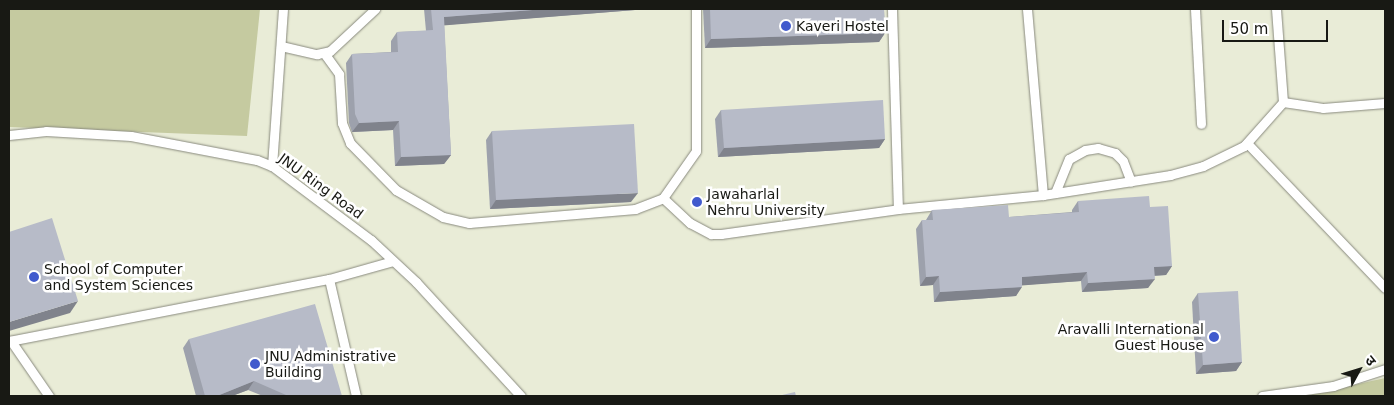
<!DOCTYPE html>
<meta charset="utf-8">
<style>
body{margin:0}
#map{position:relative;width:1394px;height:405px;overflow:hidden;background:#f5f7e9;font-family:"DejaVu Sans","Noto Sans Devanagari",sans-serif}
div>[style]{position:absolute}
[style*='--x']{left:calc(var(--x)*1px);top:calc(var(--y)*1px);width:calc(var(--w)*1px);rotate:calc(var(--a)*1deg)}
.built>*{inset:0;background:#e9ecd7}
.green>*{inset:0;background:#c5caa0}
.roads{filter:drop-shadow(0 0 1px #898a7e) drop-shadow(0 0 1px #898a7e)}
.lane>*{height:9px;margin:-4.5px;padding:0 4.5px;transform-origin:4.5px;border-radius:4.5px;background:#fff}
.wall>*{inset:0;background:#9da1ac}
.shaded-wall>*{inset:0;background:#80838c}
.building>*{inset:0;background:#b7bbc8}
.dots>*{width:14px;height:14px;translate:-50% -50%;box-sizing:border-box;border:2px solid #fff;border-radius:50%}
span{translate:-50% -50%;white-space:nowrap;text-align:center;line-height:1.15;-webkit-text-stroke:5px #fff;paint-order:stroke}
.poi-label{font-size:14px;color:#181914}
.left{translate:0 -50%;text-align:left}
.right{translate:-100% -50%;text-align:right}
.street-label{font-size:14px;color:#181914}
.frame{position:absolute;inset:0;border:10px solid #181914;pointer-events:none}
.north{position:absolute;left:1334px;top:345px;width:50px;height:50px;-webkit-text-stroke:4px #fff;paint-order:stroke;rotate:51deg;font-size:14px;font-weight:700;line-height:20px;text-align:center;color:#181914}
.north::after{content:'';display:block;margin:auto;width:18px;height:22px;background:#181914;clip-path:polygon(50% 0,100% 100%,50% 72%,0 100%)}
.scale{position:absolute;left:1222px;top:20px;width:106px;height:22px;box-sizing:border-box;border:2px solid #181914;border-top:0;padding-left:6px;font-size:15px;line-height:18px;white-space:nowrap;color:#181914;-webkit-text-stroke:4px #fff;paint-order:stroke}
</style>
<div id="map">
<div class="built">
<div style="clip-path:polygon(9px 9px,1385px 9px,1385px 396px,9px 396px)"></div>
</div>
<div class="green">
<div style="clip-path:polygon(9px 9px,260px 9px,247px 136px,9px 127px)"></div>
<div style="clip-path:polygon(1385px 378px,1385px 396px,1305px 396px)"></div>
</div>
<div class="roads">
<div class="lane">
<div style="--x:892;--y:9;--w:200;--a:88.3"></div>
<div style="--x:1027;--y:9;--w:187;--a:85.1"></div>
<div style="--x:1195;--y:9;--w:115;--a:87"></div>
<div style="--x:281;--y:46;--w:37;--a:13"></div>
<div style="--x:317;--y:54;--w:13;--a:-13"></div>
<div style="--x:330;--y:51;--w:62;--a:-43"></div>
<div style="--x:324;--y:53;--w:26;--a:54"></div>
<div style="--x:339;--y:74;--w:49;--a:86.5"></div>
<div style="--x:342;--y:123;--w:22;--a:68"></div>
<div style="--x:350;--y:143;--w:66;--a:45.6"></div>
<div style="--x:396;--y:190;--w:54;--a:29.9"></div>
<div style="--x:443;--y:217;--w:27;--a:13"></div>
<div style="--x:469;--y:223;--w:167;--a:-4.8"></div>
<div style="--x:635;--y:209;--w:30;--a:-21"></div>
<div style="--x:663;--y:198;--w:57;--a:-54.9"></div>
<div style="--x:696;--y:151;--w:142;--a:-90"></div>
<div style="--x:1283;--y:102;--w:40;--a:8.5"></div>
<div style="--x:1323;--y:108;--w:62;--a:-4.6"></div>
<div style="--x:9;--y:135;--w:37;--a:-6"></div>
<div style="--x:46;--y:131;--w:85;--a:3.4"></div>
<div style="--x:131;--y:136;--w:128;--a:10.8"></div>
<div style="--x:257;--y:160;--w:16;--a:22"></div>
<div style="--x:272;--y:166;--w:124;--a:36.8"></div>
<div style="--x:371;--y:240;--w:62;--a:43"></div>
<div style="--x:416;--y:282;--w:155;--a:47.4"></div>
<div style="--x:1247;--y:143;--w:200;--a:46.4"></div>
<div style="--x:272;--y:166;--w:157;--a:-86"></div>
<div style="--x:1055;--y:193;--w:37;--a:-68"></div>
<div style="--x:1069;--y:159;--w:18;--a:-29"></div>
<div style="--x:1085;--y:150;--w:13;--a:-9"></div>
<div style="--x:1098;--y:148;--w:18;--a:16"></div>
<div style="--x:1115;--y:153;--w:11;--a:45"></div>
<div style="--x:1123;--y:161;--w:22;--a:69"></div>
<div style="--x:663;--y:198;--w:37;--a:43"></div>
<div style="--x:690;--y:223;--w:24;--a:28"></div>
<div style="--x:711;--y:234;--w:10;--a:0"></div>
<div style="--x:721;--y:234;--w:179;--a:-8"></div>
<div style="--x:898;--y:209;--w:146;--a:-5.5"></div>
<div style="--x:1043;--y:195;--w:129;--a:-8.9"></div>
<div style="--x:1170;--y:175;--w:34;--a:-15"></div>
<div style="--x:1203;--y:166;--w:46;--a:-26"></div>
<div style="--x:1244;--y:146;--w:59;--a:-48.4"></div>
<div style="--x:1283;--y:102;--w:93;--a:-94.3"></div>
<div style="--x:329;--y:279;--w:120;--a:77"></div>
<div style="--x:9;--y:341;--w:326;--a:-11"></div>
<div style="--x:329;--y:279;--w:66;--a:-15.7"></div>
<div style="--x:11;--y:341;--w:67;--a:55.4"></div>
<div style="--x:1262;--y:396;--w:72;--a:-8"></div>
<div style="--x:1333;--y:386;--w:55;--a:-18.1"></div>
</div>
</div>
<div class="wall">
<div style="clip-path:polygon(424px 9px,636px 9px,635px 10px,444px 25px,451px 155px,444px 164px,395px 166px,393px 130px,352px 132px,349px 123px,346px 63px,352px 54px,391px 52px,391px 41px,397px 32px,426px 31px)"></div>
<div style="clip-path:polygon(703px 9px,884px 9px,885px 33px,879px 42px,705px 48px)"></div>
<div style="clip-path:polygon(721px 110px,885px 139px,879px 148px,718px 157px,715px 119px)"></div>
<div style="clip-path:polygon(492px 131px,631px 202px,490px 209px,486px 140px)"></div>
<div style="clip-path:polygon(1078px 201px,1150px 207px,1172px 266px,1166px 275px,1154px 276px,1148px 288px,1082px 292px,1081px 281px,1022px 285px,1016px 296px,934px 302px,933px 285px,920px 286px,916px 229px,922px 220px,926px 220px,932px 210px,1009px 217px,1072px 212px,1072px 210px)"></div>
<div style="clip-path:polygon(1198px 293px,1242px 362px,1236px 371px,1196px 374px,1192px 302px)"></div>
<div style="clip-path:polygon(189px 339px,342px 396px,263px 396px,248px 390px,232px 396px,196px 396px,183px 348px)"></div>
</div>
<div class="shaded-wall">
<div style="clip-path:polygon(545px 9px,636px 9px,635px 10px,437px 26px,444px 17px)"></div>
<div style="clip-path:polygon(885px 33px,879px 42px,705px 48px,711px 39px)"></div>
<div style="clip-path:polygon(399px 121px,393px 130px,352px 132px,359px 123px)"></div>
<div style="clip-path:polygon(885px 139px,879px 148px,718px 157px,724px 148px)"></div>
<div style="clip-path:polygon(451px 155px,444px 164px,395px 166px,401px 157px)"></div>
<div style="clip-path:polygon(638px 193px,631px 202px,490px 209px,496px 200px)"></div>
<div style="clip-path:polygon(1172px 266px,1166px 275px,1147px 276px,1154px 267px)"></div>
<div style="clip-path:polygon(1087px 272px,1081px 281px,1015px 286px,1022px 277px)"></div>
<div style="clip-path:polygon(939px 276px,933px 285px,920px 286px,926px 277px)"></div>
<div style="clip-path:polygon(1155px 279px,1148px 288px,1082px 292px,1088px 283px)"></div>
<div style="clip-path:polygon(1022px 287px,1016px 296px,934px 302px,940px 292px)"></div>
<div style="clip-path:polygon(78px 301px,70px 313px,9px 331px,9px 322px)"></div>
<div style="clip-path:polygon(1242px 362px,1236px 371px,1196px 374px,1203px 365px)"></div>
<div style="clip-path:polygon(254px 381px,248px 390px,232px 396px,217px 396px)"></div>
</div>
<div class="building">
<div style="clip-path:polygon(431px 9px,545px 9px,444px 17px,451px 155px,401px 157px,399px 121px,359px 123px,355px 114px,352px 54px,398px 52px,397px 32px,433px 30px)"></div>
<div style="clip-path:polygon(710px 9px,884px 9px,885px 33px,711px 39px)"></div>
<div style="clip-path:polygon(883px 100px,885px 139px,724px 148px,721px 110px)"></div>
<div style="clip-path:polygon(634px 124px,638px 193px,496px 200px,492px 131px)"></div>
<div style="clip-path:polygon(1149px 196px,1150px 207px,1168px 206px,1172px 266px,1154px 267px,1155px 279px,1088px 283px,1087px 272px,1022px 277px,1022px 287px,940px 292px,939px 276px,926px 277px,922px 220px,933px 220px,932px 210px,1008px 205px,1009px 217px,1079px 212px,1078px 201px)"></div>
<div style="clip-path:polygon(52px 218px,78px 301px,9px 322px,9px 232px)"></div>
<div style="clip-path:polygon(1238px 291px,1242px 362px,1203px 365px,1198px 293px)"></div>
<div style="clip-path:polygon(315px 304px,342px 396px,282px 396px,286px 395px,254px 381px,217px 396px,205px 396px,189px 339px)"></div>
<div style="clip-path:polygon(795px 392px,796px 396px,778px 396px)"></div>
</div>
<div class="dots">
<div style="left:786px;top:26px;background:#415acd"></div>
<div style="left:697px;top:202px;background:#415acd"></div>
<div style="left:34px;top:277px;background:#415acd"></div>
<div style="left:1214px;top:337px;background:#415acd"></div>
<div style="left:255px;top:364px;background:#415acd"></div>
</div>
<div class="poi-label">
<span class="left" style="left:796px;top:26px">Kaveri Hostel</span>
<span class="left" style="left:707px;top:202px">Jawaharlal<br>Nehru University</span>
<span class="left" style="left:44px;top:277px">School of Computer<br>and System Sciences</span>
<span class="right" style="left:1204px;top:337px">Aravalli International<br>Guest House</span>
<span class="left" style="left:265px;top:364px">JNU Administrative<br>Building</span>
</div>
<div class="street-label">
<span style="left:321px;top:186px;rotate:36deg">JNU Ring Road</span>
</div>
<div class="frame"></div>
<div class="north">उ</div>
<div class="scale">50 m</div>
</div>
